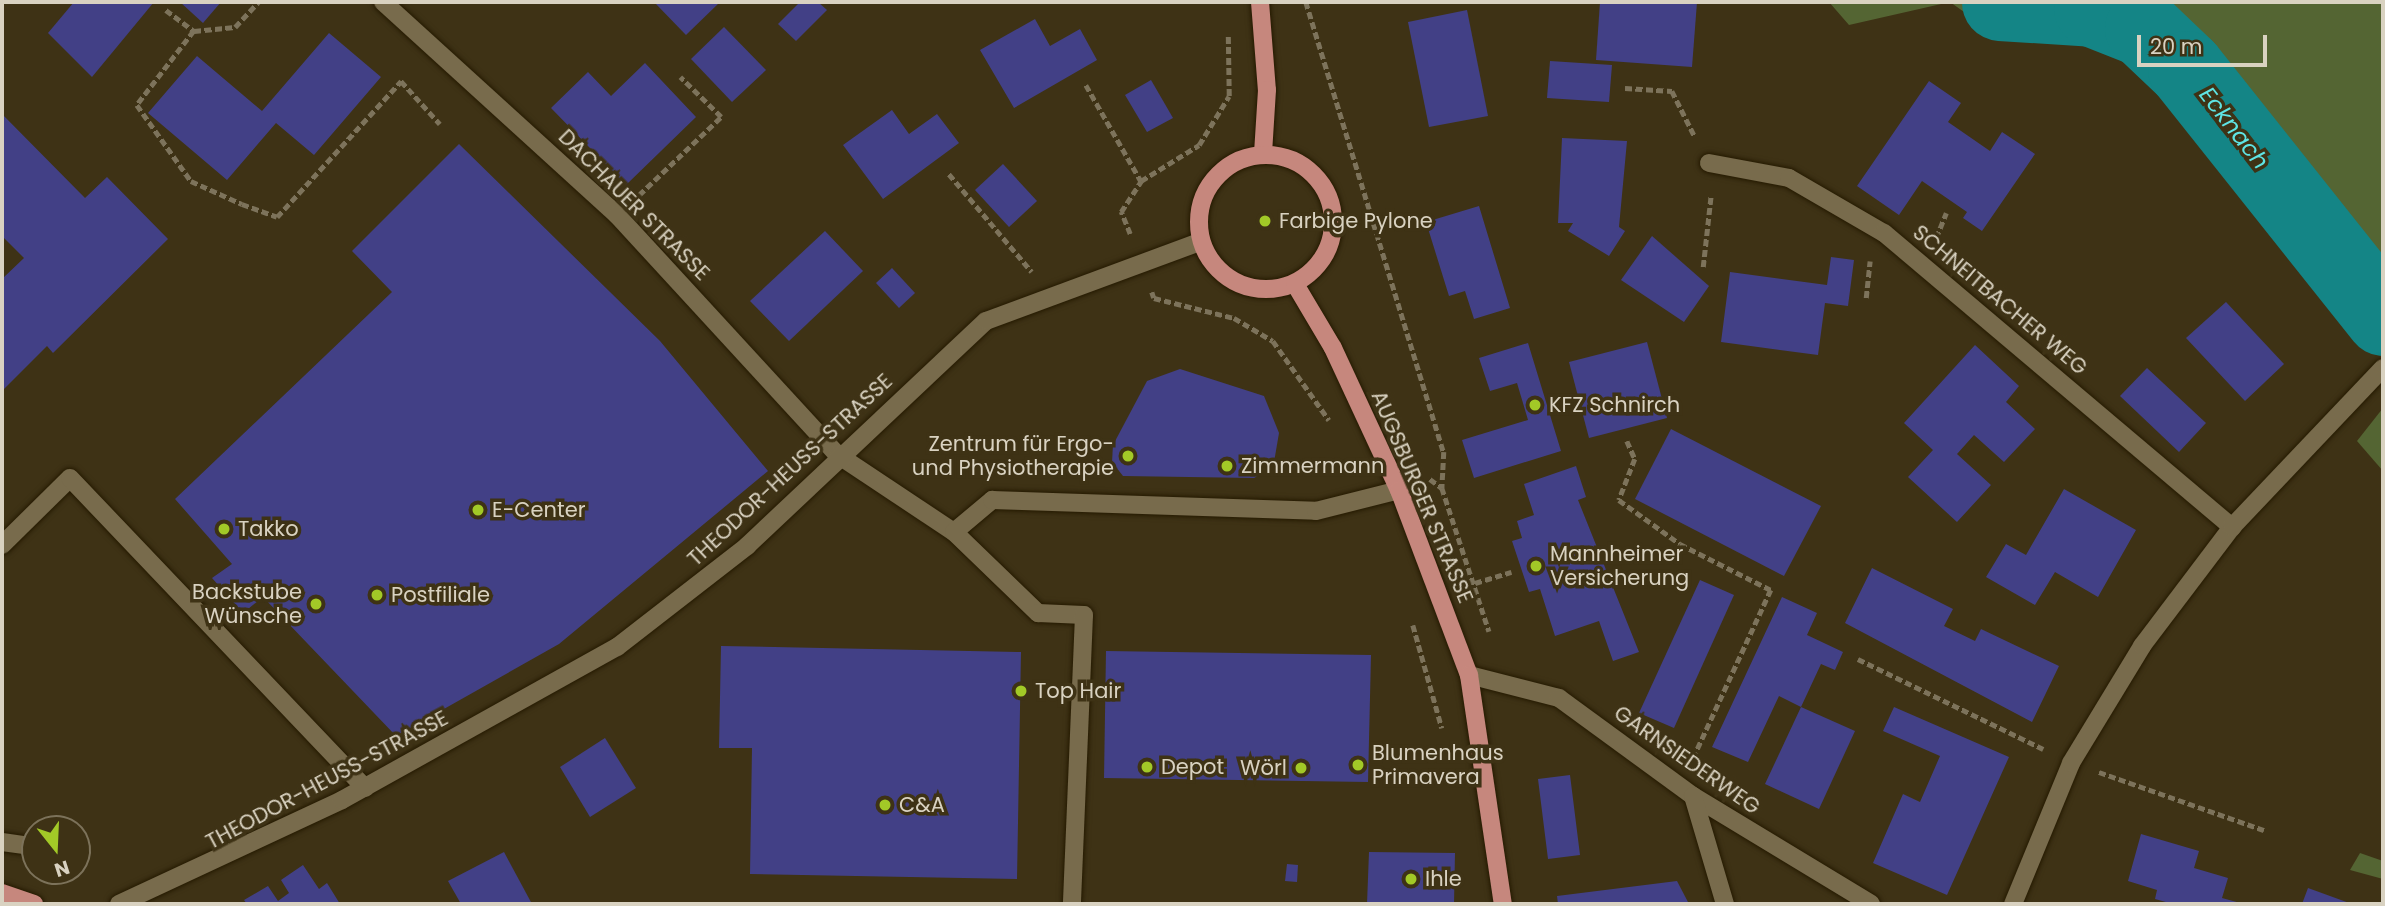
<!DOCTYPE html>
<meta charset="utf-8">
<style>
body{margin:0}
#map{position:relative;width:2385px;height:906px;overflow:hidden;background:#3e3215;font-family:Poppins,sans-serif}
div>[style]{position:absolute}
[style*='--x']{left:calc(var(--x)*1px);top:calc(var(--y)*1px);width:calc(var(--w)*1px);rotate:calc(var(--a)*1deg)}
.green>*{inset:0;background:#546533}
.river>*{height:77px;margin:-38.5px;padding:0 38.5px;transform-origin:38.5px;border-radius:38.5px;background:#148586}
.building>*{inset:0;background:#424086}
.path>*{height:4.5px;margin-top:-2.25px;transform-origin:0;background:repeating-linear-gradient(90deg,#7d735b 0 7px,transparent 0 10.5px)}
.roads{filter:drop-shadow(0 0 2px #251a00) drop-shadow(0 0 2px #251a00)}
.minor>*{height:18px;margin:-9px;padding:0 9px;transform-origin:9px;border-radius:9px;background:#786b4c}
.major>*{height:18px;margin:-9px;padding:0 9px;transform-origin:9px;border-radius:9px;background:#c6877d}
.major>.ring{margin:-9px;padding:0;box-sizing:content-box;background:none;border:18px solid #c6877d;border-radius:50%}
.dots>*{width:19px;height:19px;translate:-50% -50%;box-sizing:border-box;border:4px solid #3e3215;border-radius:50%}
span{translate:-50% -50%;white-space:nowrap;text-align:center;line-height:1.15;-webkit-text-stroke:7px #3e3215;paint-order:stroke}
.street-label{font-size:21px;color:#d9d2c1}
.poi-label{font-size:21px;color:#d9d2c1}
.left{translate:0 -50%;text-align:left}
.right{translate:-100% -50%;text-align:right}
.water-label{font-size:23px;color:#5ee4e4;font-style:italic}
.frame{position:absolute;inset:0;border:4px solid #d9d2c1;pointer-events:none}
.north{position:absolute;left:21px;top:815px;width:70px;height:70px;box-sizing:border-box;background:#3e3215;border:2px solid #7c725a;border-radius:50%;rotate:162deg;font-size:19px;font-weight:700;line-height:28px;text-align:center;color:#d9d2c1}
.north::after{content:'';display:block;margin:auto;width:24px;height:32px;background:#a2c927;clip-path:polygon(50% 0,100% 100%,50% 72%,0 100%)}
.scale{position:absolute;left:2137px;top:35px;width:130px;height:32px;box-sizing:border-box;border:4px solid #d9d2c1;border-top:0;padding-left:9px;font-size:21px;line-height:24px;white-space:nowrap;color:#d9d2c1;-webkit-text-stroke:5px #3e3215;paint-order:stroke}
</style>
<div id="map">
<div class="green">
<div style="clip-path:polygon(1829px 2px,2383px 2px,2383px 322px,2376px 328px,2162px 86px,2096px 23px,2046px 14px,2023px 33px,1988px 29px,1950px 2px,1849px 25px)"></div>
<div style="clip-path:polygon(2383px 408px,2383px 471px,2357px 441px)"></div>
<div style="clip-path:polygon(2360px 853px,2383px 861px,2383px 879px,2350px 870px)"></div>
</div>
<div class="river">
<div style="--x:2000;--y:2;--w:92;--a:3.7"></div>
<div style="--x:2092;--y:8;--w:55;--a:21.4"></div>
<div style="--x:2143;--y:28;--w:59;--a:43.6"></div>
<div style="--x:2186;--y:69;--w:317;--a:51.5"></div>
</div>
<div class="building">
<div style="clip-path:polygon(74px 2px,154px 2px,92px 77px,48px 33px)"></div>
<div style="clip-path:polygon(180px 2px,221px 2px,203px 23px)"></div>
<div style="clip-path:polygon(654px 2px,720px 2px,686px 35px)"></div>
<div style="clip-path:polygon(800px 2px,818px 2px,827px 10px,796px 41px,778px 24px)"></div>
<div style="clip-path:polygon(1600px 2px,1697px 2px,1692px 67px,1596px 60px)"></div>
<div style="clip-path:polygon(1467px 10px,1488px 116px,1429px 127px,1408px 22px)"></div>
<div style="clip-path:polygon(1035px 19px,1050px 46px,1080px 29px,1097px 60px,1014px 108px,980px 50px)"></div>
<div style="clip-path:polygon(724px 27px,766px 70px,732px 102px,691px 59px)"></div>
<div style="clip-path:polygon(329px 33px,381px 77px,314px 155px,276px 123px,227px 180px,148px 113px,197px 56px,262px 111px)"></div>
<div style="clip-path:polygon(1550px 61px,1612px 65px,1609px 102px,1547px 98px)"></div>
<div style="clip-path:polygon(645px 63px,696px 117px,626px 185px,551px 108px,588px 72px,611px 96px)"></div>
<div style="clip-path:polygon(1151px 80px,1173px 118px,1147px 132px,1125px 95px)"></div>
<div style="clip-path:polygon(1929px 81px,1961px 103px,1948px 122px,1990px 151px,2002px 132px,2035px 154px,1982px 231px,1963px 218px,1967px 212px,1922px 181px,1899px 215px,1857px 186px)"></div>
<div style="clip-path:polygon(892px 110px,909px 134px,937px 114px,959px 143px,883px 199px,843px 145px)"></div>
<div style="clip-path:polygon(2px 114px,85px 198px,107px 177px,168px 239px,53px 353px,47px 346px,2px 391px,2px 279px,24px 258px,2px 236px)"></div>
<div style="clip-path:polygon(1562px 138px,1627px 141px,1619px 227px,1625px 231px,1609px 256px,1568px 231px,1573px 223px,1558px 223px)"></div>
<div style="clip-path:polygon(459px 144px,660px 341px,768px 471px,559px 644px,396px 736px,263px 597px,243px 613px,212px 578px,232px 564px,175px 499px,392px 292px,352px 251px)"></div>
<div style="clip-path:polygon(1003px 164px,1037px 201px,1009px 227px,975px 190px)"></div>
<div style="clip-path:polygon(1479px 206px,1510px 308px,1474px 319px,1465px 291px,1449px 296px,1426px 222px)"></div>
<div style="clip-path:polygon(825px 231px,863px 271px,789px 341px,750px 301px)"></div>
<div style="clip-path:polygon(1652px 236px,1709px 286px,1684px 322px,1621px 280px)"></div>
<div style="clip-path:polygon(1831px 257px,1854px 260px,1848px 306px,1825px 303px,1818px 355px,1721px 342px,1730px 272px,1827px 285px)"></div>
<div style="clip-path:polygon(892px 268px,915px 293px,899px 308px,876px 283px)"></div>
<div style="clip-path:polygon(2226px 302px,2284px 364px,2245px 401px,2186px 338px)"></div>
<div style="clip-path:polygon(1647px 342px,1667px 418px,1589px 438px,1569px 362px)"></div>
<div style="clip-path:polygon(1528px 343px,1561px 451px,1474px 478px,1462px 440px,1528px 420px,1517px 383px,1490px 391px,1479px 358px)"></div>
<div style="clip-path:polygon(1975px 345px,2019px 386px,2006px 402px,2035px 429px,2004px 462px,1974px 435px,1957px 454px,1991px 485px,1957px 522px,1908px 477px,1933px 450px,1904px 423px)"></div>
<div style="clip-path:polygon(2147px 368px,2206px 423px,2179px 452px,2120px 396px)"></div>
<div style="clip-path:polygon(1180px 369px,1264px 396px,1279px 433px,1273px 468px,1254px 478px,1123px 476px,1112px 462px,1113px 445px,1147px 381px)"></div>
<div style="clip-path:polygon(1671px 429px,1821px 506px,1784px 576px,1635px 499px)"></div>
<div style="clip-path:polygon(1576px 466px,1586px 497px,1578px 500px,1639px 652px,1613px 661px,1599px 621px,1555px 636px,1540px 589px,1529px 592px,1512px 541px,1522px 538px,1517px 521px,1534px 515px,1524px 484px)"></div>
<div style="clip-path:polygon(2064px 489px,2136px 530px,2098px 597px,2055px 572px,2035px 605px,1986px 577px,2006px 544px,2026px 555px)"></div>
<div style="clip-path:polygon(1872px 568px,1953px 609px,1944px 626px,1975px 641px,1981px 629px,2059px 666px,2032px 722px,1845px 623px)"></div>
<div style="clip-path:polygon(1700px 580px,1734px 595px,1674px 728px,1639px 713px)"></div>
<div style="clip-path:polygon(1782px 597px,1817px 613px,1807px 635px,1843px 652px,1835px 670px,1821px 664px,1801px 707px,1779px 696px,1748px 762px,1712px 747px)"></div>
<div style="clip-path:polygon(721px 646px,1021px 652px,1017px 879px,750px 874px,752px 748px,719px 748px)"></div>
<div style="clip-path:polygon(1106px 651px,1371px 655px,1368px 782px,1104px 778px)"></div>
<div style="clip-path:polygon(1801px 707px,1855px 731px,1819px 809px,1765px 784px)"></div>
<div style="clip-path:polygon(1894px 707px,2009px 757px,1947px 895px,1873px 863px,1903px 794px,1920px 802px,1940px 756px,1883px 731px)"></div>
<div style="clip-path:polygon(605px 738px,636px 788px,590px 817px,560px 767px)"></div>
<div style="clip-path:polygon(1570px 775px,1580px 855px,1548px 859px,1538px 779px)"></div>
<div style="clip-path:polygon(2141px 834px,2199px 851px,2194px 868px,2228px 878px,2222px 898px,2244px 904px,2173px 904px,2155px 899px,2157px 890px,2128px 881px)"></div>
<div style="clip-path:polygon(504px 852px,532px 904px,461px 904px,448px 881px)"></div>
<div style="clip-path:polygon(1369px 852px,1455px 853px,1454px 904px,1367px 904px)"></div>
<div style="clip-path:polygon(1287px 864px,1298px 865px,1297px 882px,1285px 881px)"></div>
<div style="clip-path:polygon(303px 865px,319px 889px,327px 883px,340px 904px,247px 904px,244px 900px,268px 886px,278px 901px,289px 893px,281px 880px)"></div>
<div style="clip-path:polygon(1677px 881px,1689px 904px,1558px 904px,1557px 896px)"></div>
<div style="clip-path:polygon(2308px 888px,2352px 904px,2302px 904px)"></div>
</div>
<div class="path">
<div style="--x:1306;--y:2;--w:471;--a:73"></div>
<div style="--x:1444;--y:452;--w:36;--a:93"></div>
<div style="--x:166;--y:10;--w:35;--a:37"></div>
<div style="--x:194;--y:31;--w:93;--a:127.6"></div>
<div style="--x:137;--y:105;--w:93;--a:54.6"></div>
<div style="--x:191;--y:181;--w:56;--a:24.3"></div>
<div style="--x:242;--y:204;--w:37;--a:20"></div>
<div style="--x:277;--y:217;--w:184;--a:-47.6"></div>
<div style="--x:401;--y:81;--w:58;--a:47.8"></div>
<div style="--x:194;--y:31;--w:41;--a:-5.6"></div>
<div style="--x:235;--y:27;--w:34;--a:-47"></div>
<div style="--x:1086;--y:85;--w:111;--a:60.2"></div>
<div style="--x:1625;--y:88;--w:47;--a:3.7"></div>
<div style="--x:1672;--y:91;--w:51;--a:63.4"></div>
<div style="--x:949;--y:174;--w:128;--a:49.7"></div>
<div style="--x:639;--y:195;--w:113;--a:-43.6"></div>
<div style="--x:721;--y:117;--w:57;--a:-135.7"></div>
<div style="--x:1130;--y:234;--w:24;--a:-112"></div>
<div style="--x:1121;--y:212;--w:37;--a:-57"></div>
<div style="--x:1141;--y:181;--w:68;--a:-31.8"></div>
<div style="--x:1199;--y:145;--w:57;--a:-58.5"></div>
<div style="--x:1229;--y:96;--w:63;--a:-90.9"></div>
<div style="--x:1936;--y:238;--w:27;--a:-68"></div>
<div style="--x:1703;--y:267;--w:72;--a:-83.7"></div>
<div style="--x:1152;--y:292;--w:6;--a:72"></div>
<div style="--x:1154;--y:298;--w:82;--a:14"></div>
<div style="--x:1234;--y:318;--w:45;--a:30.5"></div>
<div style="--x:1273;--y:341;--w:97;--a:54.7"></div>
<div style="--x:1866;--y:298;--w:37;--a:-84"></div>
<div style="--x:1627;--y:441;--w:20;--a:66"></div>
<div style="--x:1635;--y:459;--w:44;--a:111.3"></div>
<div style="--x:1619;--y:500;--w:75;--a:35.8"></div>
<div style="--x:1680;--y:544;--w:102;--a:26.8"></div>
<div style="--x:1771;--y:590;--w:184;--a:114.8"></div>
<div style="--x:1430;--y:479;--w:15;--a:37"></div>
<div style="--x:1442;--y:488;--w:151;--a:71.8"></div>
<div style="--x:1475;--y:583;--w:38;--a:-17"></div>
<div style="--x:1413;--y:625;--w:107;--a:74.3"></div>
<div style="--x:1858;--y:659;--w:206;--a:25.9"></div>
<div style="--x:2099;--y:772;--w:175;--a:19.4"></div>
</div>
<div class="roads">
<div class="minor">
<div style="--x:383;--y:2;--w:316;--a:42.3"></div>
<div style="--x:617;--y:215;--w:326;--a:47.4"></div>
<div style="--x:838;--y:455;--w:139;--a:33.6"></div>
<div style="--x:954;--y:532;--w:117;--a:44"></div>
<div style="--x:1038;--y:613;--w:46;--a:2.5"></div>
<div style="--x:1084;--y:615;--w:289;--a:92.4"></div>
<div style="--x:1709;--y:163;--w:81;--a:10.6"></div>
<div style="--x:1789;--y:178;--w:110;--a:30.1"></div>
<div style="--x:1884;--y:233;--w:456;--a:40.2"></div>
<div style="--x:954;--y:532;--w:50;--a:-40.1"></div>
<div style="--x:992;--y:500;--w:324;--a:1.9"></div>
<div style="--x:1316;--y:511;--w:86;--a:-14.2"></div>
<div style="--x:2;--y:545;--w:95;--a:-44.6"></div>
<div style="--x:70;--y:478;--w:428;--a:46.4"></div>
<div style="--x:1469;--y:675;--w:93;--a:14.3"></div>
<div style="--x:1559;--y:698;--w:166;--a:36.2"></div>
<div style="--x:1693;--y:796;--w:208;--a:31.2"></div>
<div style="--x:1693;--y:796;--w:113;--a:73.5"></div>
<div style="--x:2;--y:842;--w:28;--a:8"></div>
<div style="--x:119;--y:904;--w:246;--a:-25"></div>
<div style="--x:342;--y:800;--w:315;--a:-29.1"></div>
<div style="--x:617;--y:647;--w:165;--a:-37.8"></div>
<div style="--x:747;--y:546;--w:328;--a:-43.3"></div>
<div style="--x:986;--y:321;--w:228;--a:-20.3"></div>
<div style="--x:2013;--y:904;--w:152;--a:-67.6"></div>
<div style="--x:2071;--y:763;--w:137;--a:-58.7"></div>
<div style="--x:2142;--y:646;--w:149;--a:-52.9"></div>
<div style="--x:2232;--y:527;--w:219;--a:-46.5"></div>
</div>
<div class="major">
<div style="--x:1260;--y:2;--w:88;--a:85.5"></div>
<div style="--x:1267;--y:90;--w:64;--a:93.6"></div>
<div class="ring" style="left:1199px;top:155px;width:116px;height:116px"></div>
<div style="--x:1295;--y:284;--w:74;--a:59.3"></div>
<div style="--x:1333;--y:348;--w:157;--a:65.1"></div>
<div style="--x:1399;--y:490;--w:198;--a:69.3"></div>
<div style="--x:1469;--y:675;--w:232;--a:81.6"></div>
<div style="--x:2;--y:893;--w:34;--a:19"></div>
</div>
</div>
<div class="dots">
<div style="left:1265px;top:221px;background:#a2c927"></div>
<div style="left:1535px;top:405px;background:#a2c927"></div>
<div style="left:1128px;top:456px;background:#a2c927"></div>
<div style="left:1227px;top:466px;background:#a2c927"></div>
<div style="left:478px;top:510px;background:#a2c927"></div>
<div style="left:224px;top:529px;background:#a2c927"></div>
<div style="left:1536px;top:566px;background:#a2c927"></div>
<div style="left:377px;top:595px;background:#a2c927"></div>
<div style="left:316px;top:604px;background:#a2c927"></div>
<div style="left:1021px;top:691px;background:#a2c927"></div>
<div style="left:1358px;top:765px;background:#a2c927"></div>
<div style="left:1147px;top:767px;background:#a2c927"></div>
<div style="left:1301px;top:768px;background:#a2c927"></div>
<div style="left:885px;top:805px;background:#a2c927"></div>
<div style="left:1411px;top:879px;background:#a2c927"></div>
</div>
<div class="street-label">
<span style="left:634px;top:205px;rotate:45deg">DACHAUER STRASSE</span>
<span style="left:2000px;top:300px;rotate:40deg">SCHNEITBACHER WEG</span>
<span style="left:790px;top:470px;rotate:-43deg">THEODOR-HEUSS-STRASSE</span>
<span style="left:1422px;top:497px;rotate:67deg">AUGSBURGER STRASSE</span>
<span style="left:1687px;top:760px;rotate:35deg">GARNSIEDERWEG</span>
<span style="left:327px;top:780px;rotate:-28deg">THEODOR-HEUSS-STRASSE</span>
</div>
<div class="poi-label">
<span class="left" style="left:1279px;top:221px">Farbige Pylone</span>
<span class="left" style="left:1549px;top:405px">KFZ Schnirch</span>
<span class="right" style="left:1114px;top:456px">Zentrum für Ergo-<br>und Physiotherapie</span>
<span class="left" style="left:1241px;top:466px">Zimmermann</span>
<span class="left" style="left:492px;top:510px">E-Center</span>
<span class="left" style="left:238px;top:529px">Takko</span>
<span class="left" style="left:1550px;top:566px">Mannheimer<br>Versicherung</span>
<span class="right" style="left:302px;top:604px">Backstube<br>Wünsche</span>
<span class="left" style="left:391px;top:595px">Postfiliale</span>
<span class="left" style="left:1035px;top:691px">Top Hair</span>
<span class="left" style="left:1372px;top:765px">Blumenhaus<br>Primavera</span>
<span class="left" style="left:1161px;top:767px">Depot</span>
<span class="right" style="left:1287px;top:768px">Wörl</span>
<span class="left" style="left:899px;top:805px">C&amp;A</span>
<span class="left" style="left:1425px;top:879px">Ihle</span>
</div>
<div class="water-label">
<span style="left:2234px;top:128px;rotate:52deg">Ecknach</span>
</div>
<div class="frame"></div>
<div class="north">N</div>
<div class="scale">20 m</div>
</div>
